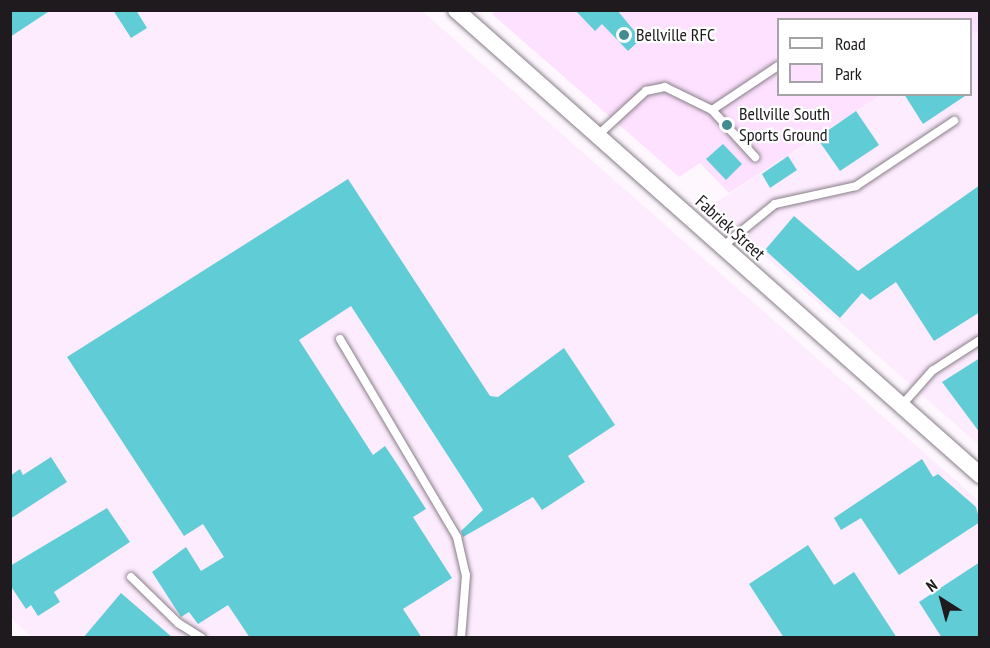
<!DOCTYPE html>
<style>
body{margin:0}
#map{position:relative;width:990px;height:648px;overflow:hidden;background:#fef7fe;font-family:"PT Sans Narrow",sans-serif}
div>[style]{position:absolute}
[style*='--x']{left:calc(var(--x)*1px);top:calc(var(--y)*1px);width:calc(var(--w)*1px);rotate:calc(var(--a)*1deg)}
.built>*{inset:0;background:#fdecfe}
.green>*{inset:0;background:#fde1fe}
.building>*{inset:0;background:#60ccd6}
.roads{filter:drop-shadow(0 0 2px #887e88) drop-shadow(0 0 2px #887e88)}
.service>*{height:8px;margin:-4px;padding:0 4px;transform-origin:4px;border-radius:4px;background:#fff}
.minor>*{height:16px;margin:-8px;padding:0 8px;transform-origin:8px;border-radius:8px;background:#fff}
.dots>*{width:16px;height:16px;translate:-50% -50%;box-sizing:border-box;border:3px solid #fff;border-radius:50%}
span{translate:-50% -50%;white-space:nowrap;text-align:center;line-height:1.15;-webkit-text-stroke:4.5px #fff;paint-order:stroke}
.poi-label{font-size:18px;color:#1e1a1e}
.left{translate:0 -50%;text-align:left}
.street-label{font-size:18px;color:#1e1a1e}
.frame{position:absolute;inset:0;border:12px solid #1e1a1e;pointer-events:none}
.legend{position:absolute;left:777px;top:18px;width:195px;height:78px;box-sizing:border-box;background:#fff;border:2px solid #a5a3a5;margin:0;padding:8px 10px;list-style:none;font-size:18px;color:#1e1a1e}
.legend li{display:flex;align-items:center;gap:12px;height:30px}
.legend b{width:30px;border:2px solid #a5a3a5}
.north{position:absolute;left:912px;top:570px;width:60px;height:60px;-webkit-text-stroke:4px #fff;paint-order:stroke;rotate:324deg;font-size:16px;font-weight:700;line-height:24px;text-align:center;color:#1e1a1e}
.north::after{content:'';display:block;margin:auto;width:21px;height:27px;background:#1e1a1e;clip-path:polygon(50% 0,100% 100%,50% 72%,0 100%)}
</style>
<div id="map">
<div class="built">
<div style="clip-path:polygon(11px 11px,422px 11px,979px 501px,979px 637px,33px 638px,11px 618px)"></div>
<div style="clip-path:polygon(979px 29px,979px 445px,709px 207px,881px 95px,970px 94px,971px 35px)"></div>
</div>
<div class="green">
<div style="clip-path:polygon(497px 10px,979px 10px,980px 29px,971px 35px,970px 20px,778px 20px,778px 94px,881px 95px,729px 193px,700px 163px,679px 177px,492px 14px)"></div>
</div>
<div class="building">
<div style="clip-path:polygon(10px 10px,51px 10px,10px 37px)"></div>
<div style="clip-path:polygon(113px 10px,136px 10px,147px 28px,131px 38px)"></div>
<div style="clip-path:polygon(575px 10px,617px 10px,641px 39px,628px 51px,602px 24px,595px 31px)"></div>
<div style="clip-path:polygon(904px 94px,968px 94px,923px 124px)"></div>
<div style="clip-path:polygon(856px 111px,879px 145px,840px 171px,817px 138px)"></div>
<div style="clip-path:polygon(723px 144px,742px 164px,726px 180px,706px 159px)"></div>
<div style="clip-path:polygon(788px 156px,797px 170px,770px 188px,762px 174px)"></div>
<div style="clip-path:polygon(348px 179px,490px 396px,498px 397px,564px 348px,615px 425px,568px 456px,585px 482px,542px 510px,533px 497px,463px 537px,461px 531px,483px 510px,351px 306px,299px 340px,373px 455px,385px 446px,399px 467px,426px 509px,413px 517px,452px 578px,403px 609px,422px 638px,250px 638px,228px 605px,198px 624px,189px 612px,181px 617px,152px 572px,186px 547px,201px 571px,224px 557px,203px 524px,184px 536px,67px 357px)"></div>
<div style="clip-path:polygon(980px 185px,980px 312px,934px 341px,896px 282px,870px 300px,862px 293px,840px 318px,765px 250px,794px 216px,858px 271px)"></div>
<div style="clip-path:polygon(980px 358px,980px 433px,942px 382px)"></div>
<div style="clip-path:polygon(51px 457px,67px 482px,10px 519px,10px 476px,20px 469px,23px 475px)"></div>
<div style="clip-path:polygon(922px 459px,933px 477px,938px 474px,976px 507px,980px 522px,899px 575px,861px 518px,841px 530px,834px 518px)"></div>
<div style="clip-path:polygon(107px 508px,130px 542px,54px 592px,60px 602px,38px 616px,31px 605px,26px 609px,10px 585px,10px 566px)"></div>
<div style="clip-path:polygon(808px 545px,834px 585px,854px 572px,897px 638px,784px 638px,749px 584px)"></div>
<div style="clip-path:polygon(980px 562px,980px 638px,942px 638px,919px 602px)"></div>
<div style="clip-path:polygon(121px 593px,173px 638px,83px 638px)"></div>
</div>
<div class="roads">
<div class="service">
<div style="--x:712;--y:110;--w:79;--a:-33.7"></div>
<div style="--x:597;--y:136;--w:67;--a:-42.6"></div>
<div style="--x:646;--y:91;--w:19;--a:-12"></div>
<div style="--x:665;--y:87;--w:52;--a:26.1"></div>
<div style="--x:712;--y:110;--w:64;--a:47.5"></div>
<div style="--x:722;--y:247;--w:68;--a:-39.1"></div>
<div style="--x:775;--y:204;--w:83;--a:-12.5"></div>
<div style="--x:856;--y:186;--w:118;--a:-33.6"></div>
<div style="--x:340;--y:339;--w:230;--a:59.4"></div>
<div style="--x:457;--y:537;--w:39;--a:77"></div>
<div style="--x:466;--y:575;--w:63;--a:94.5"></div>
<div style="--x:901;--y:406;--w:47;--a:-48.5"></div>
<div style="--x:932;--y:371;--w:57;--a:-32.9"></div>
<div style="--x:131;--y:577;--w:66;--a:44.4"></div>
<div style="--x:178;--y:623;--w:28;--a:32"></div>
</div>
<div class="minor">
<div style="--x:456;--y:10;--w:701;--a:41.59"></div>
</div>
</div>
<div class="dots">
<div style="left:624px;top:35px;background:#438a91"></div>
<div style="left:727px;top:125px;background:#438a91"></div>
</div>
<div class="poi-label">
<span class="left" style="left:636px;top:35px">Bellville RFC</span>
<span class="left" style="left:739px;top:125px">Bellville South<br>Sports Ground</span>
</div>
<div class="street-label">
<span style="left:730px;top:228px;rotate:42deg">Fabriek Street</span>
</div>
<div class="frame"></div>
<ul class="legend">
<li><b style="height:8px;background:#fff"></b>Road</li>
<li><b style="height:16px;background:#fde1fe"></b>Park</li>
</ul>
<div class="north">N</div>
</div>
